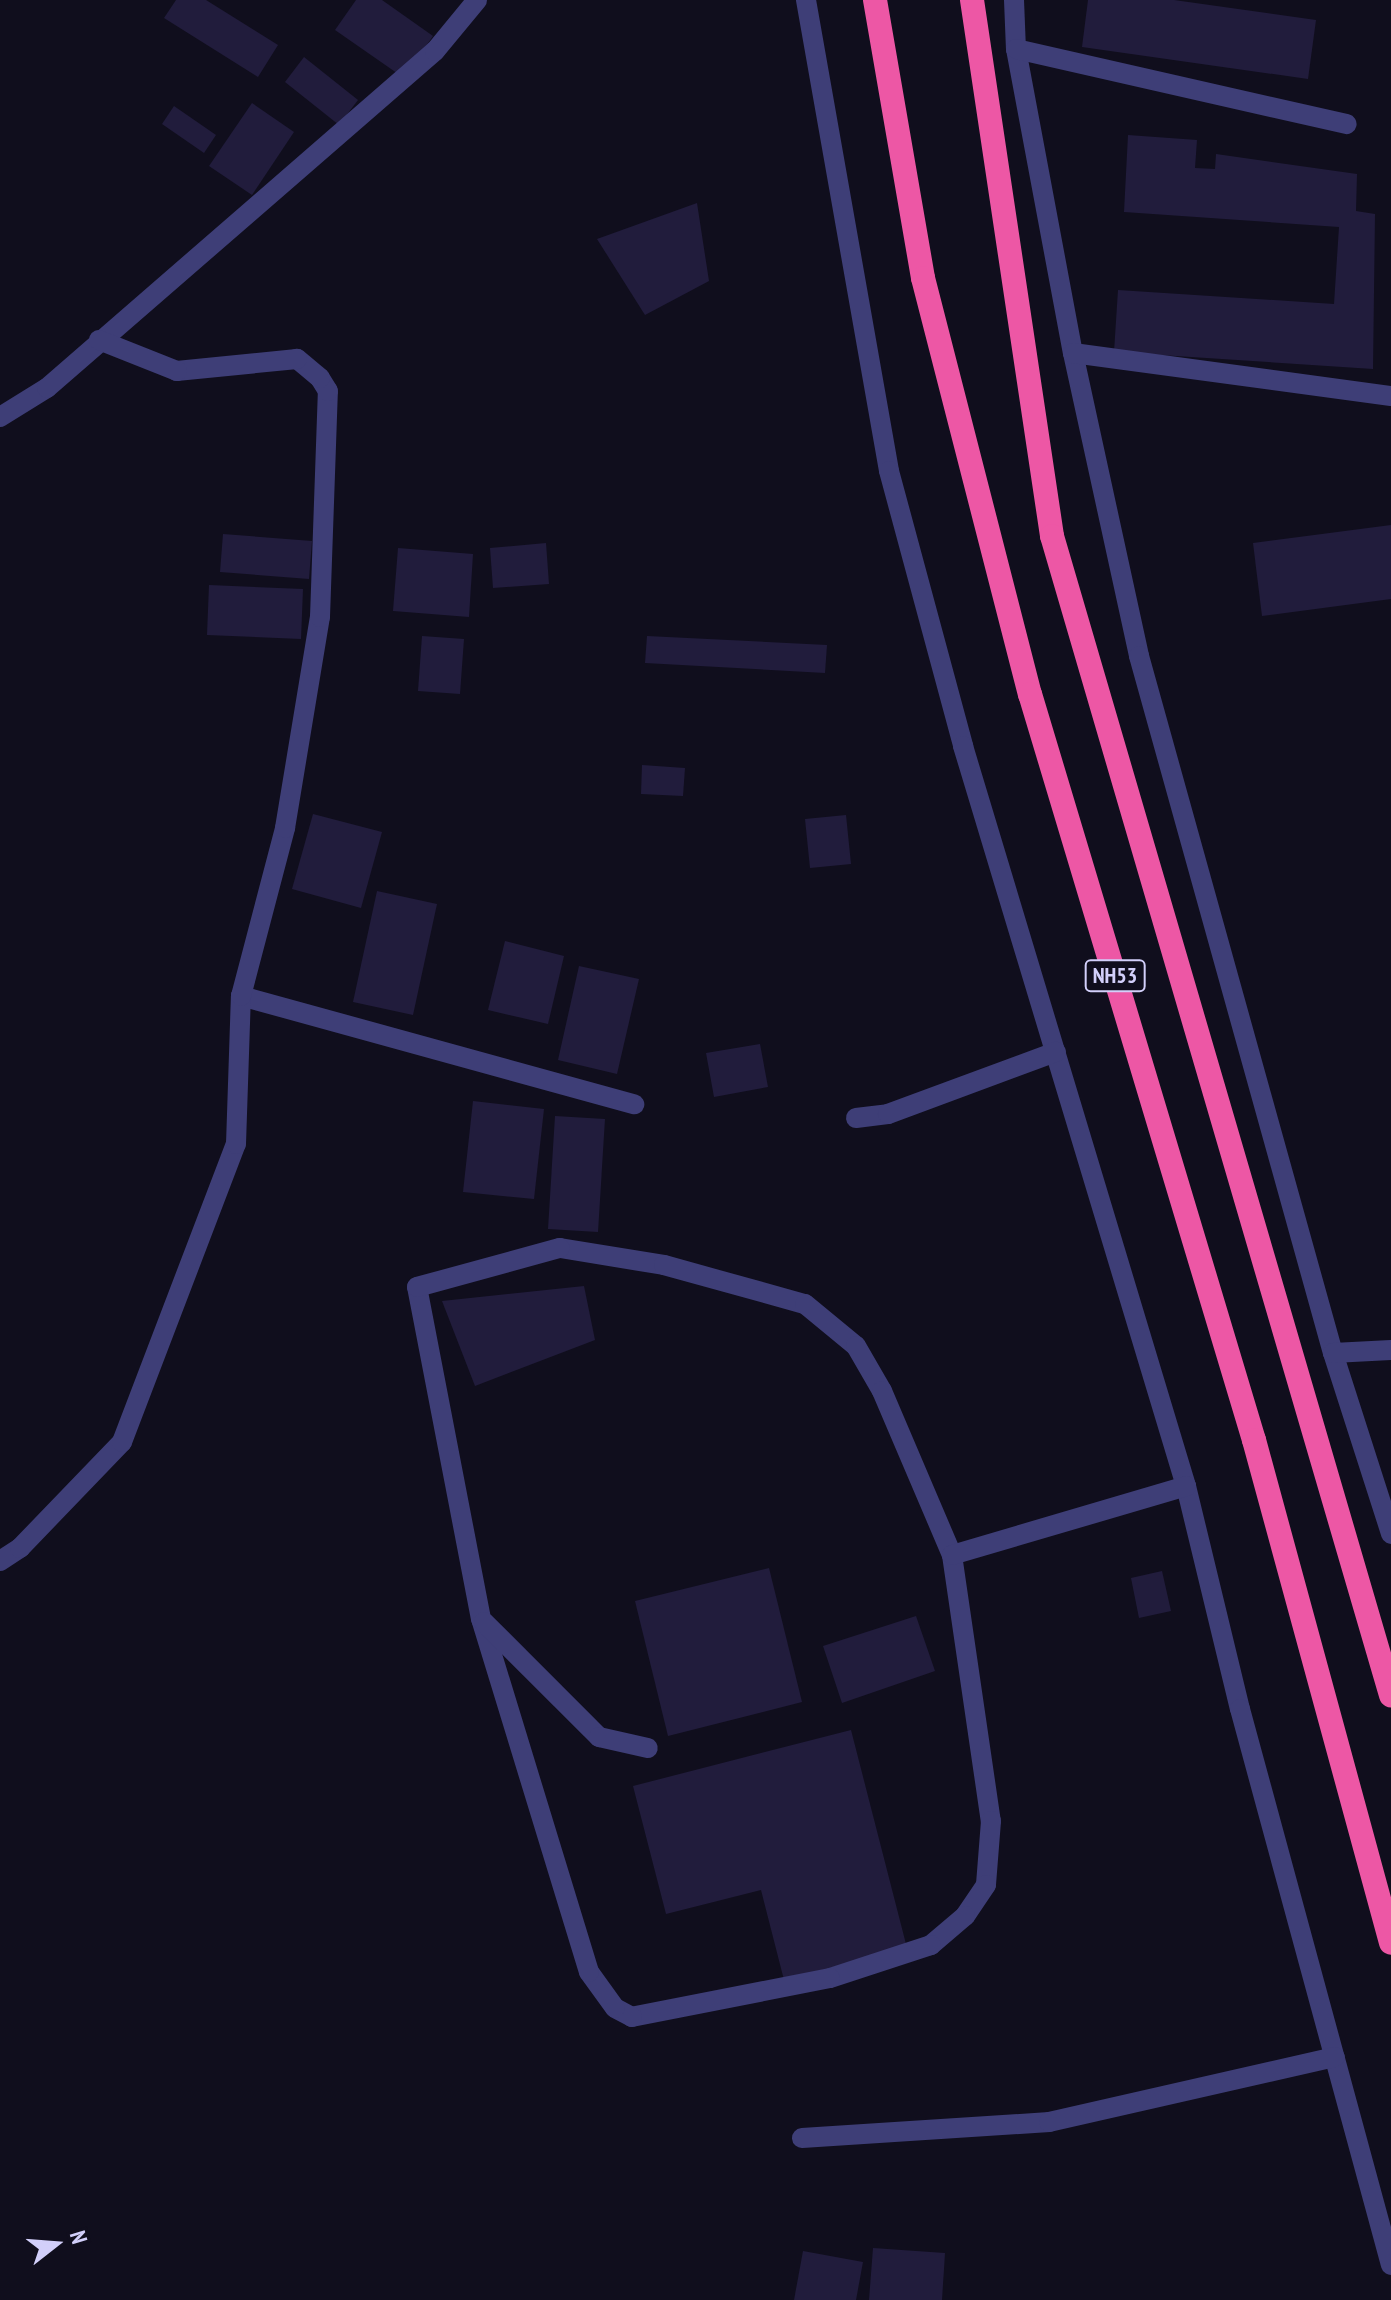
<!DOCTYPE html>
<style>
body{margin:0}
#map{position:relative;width:1391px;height:2300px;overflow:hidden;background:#100e1d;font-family:"PT Sans Narrow",sans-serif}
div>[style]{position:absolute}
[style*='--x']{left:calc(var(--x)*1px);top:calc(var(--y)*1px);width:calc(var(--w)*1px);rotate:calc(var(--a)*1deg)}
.building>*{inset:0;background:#211c3c}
.street>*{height:20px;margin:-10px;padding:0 10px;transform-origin:10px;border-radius:10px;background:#3e3e77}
.highway>*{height:24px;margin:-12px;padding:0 12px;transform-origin:12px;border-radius:12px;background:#ed57a5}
span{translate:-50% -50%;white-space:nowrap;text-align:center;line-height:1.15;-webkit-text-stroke:6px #100e1d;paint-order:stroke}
.shield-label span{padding:2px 6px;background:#100e1d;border:2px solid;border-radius:6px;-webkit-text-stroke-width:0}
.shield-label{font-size:22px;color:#d2cffa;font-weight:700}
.north{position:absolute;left:16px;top:2204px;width:80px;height:80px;-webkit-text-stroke:6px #100e1d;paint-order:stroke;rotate:73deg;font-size:22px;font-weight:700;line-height:32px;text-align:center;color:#d2cffa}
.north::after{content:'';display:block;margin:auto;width:28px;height:36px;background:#d2cffa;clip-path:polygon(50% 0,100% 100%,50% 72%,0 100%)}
</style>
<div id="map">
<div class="building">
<div style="clip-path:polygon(176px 0,206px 0,278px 45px,258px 77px,164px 18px)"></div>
<div style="clip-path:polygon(356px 0,382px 0,433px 36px,404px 78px,335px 30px)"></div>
<div style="clip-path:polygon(1088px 0,1174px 0,1316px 20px,1308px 79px,1082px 47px)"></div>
<div style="clip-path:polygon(304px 57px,358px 100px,339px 125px,285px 82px)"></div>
<div style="clip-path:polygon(252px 103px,294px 132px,252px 195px,209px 166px)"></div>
<div style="clip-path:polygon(174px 106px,216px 135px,204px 153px,162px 124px)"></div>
<div style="clip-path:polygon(1128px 135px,1197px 140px,1195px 168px,1215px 169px,1216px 154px,1357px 174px,1356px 211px,1375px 214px,1373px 369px,1114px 352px,1118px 290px,1334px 304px,1339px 227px,1124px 212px)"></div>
<div style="clip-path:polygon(697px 203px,709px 281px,645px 315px,597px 239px)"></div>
<div style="clip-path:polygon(1391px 525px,1391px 599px,1262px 616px,1253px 543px)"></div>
<div style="clip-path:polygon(223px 534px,312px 541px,309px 579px,220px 572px)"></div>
<div style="clip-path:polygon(546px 543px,549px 584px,493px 588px,490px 548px)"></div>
<div style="clip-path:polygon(398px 548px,473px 554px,469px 617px,393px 611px)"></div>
<div style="clip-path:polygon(209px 585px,303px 589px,301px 639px,207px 635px)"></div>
<div style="clip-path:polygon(422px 636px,464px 639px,460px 694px,418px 691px)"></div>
<div style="clip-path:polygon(647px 636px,827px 645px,825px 673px,645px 663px)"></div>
<div style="clip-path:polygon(642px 765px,685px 768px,683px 796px,641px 794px)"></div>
<div style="clip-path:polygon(313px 814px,382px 832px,361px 908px,292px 889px)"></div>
<div style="clip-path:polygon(846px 815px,851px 864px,810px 868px,805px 819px)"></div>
<div style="clip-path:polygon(377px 891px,437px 904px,413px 1015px,353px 1002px)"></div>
<div style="clip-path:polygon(505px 941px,564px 956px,548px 1024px,488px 1010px)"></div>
<div style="clip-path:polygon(579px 966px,639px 979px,617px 1074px,558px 1060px)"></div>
<div style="clip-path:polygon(760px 1044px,768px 1087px,714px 1097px,706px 1053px)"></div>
<div style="clip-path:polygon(473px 1101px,544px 1109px,534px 1199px,463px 1192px)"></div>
<div style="clip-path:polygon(555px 1116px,605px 1119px,598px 1232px,548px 1229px)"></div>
<div style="clip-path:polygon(584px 1286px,595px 1340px,475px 1386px,442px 1301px)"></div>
<div style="clip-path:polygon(769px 1568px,802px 1702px,668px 1736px,635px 1601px)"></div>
<div style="clip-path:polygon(1162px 1571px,1171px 1611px,1139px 1618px,1131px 1578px)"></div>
<div style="clip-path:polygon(916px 1616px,935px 1671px,842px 1703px,823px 1646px)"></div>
<div style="clip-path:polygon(851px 1730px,907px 1948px,784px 1980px,761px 1890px,666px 1914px,633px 1786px)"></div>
<div style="clip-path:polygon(873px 2248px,945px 2253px,942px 2300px,869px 2300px)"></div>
<div style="clip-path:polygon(803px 2251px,863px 2262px,856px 2300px,794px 2300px)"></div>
</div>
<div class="street">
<div style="--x:806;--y:0;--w:478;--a:80"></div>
<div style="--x:889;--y:471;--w:285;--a:74.9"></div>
<div style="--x:963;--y:746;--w:773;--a:73.23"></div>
<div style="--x:1186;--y:1486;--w:229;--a:76.4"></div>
<div style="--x:1240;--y:1709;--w:576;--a:74.81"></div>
<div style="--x:1014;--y:0;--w:49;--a:87.7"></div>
<div style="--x:1016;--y:49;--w:309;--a:79.4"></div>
<div style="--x:1073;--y:353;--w:310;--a:77.7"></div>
<div style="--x:1139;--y:656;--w:723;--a:74.45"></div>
<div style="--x:1333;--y:1353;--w:190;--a:72.2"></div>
<div style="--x:1016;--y:49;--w:339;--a:12.8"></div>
<div style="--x:1073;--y:353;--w:321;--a:7.7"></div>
<div style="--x:0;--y:417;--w:55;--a:-31.7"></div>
<div style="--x:47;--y:388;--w:514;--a:-40.98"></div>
<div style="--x:435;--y:51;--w:66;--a:-50.5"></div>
<div style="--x:241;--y:996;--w:408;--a:15.4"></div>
<div style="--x:856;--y:1118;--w:32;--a:-7"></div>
<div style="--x:888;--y:1114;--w:179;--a:-20.3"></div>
<div style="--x:560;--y:1248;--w:105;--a:9.3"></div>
<div style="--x:664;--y:1265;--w:146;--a:15.5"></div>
<div style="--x:805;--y:1304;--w:66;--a:39.5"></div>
<div style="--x:856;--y:1346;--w:52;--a:60"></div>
<div style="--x:882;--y:1391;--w:178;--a:66.9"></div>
<div style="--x:952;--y:1555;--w:269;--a:81.7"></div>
<div style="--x:991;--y:1821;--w:64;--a:94.5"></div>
<div style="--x:986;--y:1885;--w:37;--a:124"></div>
<div style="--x:965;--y:1916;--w:45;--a:139.5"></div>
<div style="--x:931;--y:1945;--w:106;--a:161.9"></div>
<div style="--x:830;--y:1978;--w:202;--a:168.9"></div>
<div style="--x:632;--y:2017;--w:19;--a:-152"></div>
<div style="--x:615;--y:2008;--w:44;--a:-125.8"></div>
<div style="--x:589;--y:1972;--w:369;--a:-107"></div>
<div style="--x:481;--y:1619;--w:338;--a:-100.9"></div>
<div style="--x:417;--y:1287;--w:148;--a:-15.3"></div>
<div style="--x:1333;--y:1353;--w:58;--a:-3"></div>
<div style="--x:952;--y:1555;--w:244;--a:-16.4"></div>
<div style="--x:0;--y:1561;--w:24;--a:-33"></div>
<div style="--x:20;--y:1548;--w:147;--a:-46.1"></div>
<div style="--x:122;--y:1442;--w:319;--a:-69.1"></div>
<div style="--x:236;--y:1144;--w:148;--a:-88.1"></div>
<div style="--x:241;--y:996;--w:174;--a:-75.3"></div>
<div style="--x:285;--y:828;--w:214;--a:-80.6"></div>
<div style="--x:320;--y:617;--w:226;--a:-88"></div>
<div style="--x:328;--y:391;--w:15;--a:-122"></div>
<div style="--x:320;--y:378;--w:30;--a:-140"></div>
<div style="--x:297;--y:359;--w:121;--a:174.3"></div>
<div style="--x:177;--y:371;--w:84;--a:-158.3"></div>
<div style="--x:484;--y:1622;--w:163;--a:45"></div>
<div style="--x:599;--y:1737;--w:50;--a:12.7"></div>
<div style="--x:802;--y:2138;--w:248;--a:-3.7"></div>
<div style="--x:1049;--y:2122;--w:293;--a:-12.8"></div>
</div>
<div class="highway">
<div style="--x:875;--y:0;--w:282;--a:80.2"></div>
<div style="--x:923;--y:278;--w:430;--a:75.6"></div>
<div style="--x:1030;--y:694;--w:779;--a:73.29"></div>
<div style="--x:1254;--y:1440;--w:521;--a:74.76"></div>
<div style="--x:972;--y:0;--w:542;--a:81.51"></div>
<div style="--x:1052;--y:536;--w:1208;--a:73.7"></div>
</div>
<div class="shield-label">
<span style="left:1115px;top:976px">NH53</span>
</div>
<div class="north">N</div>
</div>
